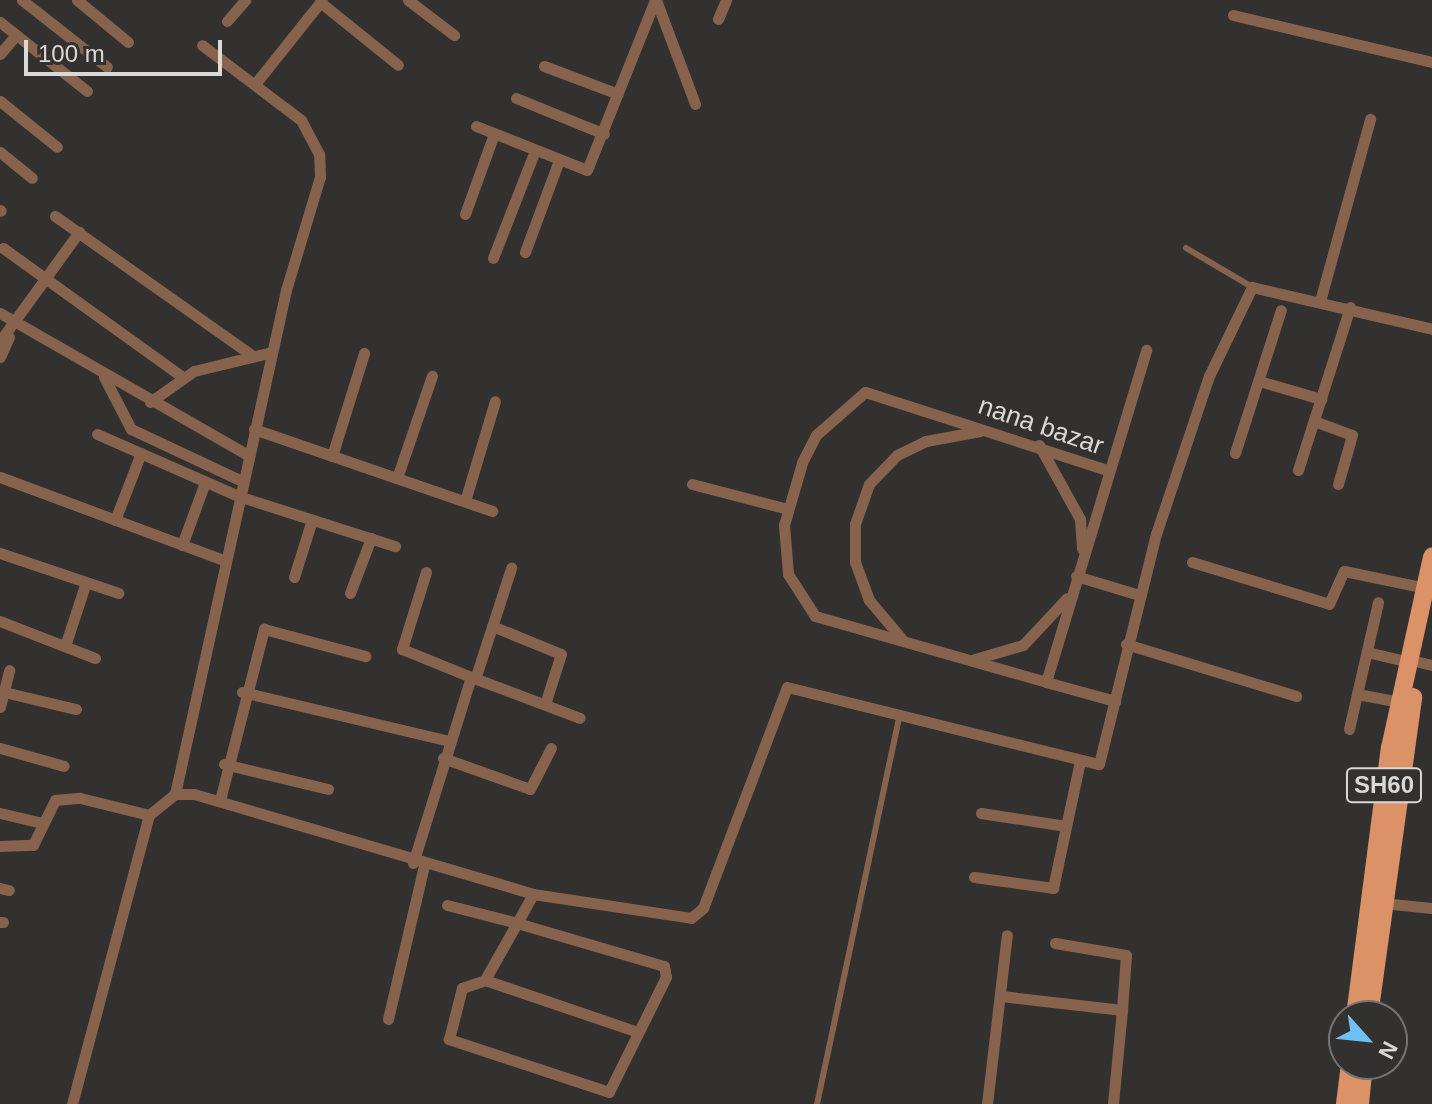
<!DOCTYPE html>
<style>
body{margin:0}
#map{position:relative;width:1432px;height:1104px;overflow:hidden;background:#33312f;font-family:Arial,sans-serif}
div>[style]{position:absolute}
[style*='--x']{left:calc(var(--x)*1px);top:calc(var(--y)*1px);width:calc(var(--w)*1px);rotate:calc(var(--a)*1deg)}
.lane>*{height:6px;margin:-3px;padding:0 3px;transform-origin:3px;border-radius:3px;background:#87634e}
.street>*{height:11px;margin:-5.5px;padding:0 5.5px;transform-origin:5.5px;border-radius:5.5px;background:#87634e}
.primary>*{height:18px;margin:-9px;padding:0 9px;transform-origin:9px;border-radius:9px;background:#db9266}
span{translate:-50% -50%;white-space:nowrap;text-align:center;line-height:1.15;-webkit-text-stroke:6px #33312f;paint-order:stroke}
.shield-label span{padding:2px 6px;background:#33312f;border:2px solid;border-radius:6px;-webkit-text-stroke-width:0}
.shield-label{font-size:24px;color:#dad9d8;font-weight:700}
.street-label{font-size:26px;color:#dad9d8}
.north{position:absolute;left:1328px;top:1000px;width:80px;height:80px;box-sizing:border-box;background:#33312f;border:2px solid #767473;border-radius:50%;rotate:117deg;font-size:22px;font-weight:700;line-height:32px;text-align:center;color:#dad9d8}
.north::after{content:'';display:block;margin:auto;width:28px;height:36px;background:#6dc2f3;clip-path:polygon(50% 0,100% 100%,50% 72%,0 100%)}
.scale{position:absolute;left:24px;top:40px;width:198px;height:36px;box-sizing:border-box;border:4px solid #dad9d8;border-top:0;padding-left:10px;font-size:24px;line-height:28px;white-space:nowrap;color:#dad9d8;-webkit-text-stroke:6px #33312f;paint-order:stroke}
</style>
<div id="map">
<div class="lane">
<div style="--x:1186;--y:248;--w:77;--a:30.6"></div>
<div style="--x:817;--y:1104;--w:399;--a:-78"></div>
</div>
<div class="street">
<div style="--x:22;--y:0;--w:108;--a:38.2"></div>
<div style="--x:77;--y:0;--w:66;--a:39.5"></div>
<div style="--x:408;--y:0;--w:58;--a:37.3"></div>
<div style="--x:656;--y:0;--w:111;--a:69.4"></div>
<div style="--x:320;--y:2;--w:100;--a:38.9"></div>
<div style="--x:1233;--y:15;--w:204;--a:13.3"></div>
<div style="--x:718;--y:19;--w:21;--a:-67"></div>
<div style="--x:227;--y:21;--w:28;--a:-49"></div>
<div style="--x:0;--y:22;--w:111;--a:38.4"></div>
<div style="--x:0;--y:54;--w:25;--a:-50"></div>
<div style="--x:544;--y:66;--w:79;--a:20.7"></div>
<div style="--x:255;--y:84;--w:107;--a:-51.4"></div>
<div style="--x:516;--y:98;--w:95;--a:22.2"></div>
<div style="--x:0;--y:101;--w:73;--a:38.9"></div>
<div style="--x:476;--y:126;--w:119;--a:21.6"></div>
<div style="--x:587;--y:170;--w:183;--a:-68.2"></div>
<div style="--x:0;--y:152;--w:41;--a:39.1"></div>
<div style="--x:0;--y:210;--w:1;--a:45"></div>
<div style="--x:465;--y:214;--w:85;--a:-70.1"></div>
<div style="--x:55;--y:216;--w:239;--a:35.3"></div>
<div style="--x:3;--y:248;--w:219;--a:35.7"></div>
<div style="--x:525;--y:252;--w:98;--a:-69.7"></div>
<div style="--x:493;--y:258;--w:116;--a:-68.7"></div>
<div style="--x:1320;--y:301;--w:189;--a:-74.6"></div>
<div style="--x:0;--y:313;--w:286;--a:29.8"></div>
<div style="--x:0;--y:341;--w:135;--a:-54.1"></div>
<div style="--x:0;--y:357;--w:22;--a:-66"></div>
<div style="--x:104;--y:377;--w:59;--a:62.6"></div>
<div style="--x:131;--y:429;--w:123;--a:25.1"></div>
<div style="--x:1259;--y:381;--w:65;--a:16.2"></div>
<div style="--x:150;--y:402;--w:54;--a:-35.2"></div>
<div style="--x:194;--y:371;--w:80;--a:-13.7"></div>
<div style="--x:1314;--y:421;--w:40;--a:20.2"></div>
<div style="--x:1352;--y:435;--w:51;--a:105.9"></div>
<div style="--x:254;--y:429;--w:252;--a:19"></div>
<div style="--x:97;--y:434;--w:154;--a:23.7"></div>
<div style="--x:238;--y:496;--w:165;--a:17.7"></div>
<div style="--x:1039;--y:445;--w:85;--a:61"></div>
<div style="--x:1080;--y:519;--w:30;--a:86"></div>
<div style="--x:1235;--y:453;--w:150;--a:-72.2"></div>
<div style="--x:332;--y:456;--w:108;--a:-72.7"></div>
<div style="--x:1107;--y:470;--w:254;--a:-162.1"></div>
<div style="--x:865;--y:392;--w:65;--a:138.7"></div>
<div style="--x:816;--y:435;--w:31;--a:117"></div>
<div style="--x:802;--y:463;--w:65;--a:106.2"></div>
<div style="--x:784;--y:525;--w:49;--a:85.3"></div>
<div style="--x:788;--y:574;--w:50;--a:57.3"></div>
<div style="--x:815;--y:616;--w:240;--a:15.9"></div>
<div style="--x:1046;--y:682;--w:347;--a:-73.2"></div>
<div style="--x:1298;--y:470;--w:171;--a:-72.3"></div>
<div style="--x:0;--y:477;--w:238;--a:20.4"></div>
<div style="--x:397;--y:478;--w:108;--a:-71.1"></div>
<div style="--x:692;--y:484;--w:99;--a:14.6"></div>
<div style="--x:465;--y:501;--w:104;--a:-73.3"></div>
<div style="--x:115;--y:520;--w:72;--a:-68.8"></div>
<div style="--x:182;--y:545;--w:67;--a:-69.9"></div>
<div style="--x:0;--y:553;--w:125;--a:18.7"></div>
<div style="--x:1192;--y:562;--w:143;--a:17"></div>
<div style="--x:1329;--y:604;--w:36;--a:-66"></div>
<div style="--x:1344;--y:571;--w:84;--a:11.7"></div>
<div style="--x:426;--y:572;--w:81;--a:107.3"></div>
<div style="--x:402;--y:649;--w:74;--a:22.1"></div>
<div style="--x:1076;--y:576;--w:66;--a:16.8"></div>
<div style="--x:294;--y:577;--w:60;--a:-72.5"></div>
<div style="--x:350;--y:593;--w:59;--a:-69.1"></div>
<div style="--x:0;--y:621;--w:102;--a:21.3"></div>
<div style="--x:492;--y:626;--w:74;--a:22.1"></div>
<div style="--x:561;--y:654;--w:52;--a:107.7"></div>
<div style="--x:901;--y:638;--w:50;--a:-130.1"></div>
<div style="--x:869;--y:600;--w:40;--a:-110.2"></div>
<div style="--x:855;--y:562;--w:38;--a:-90"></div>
<div style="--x:855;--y:524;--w:42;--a:-70.7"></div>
<div style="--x:869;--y:484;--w:40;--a:-46"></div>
<div style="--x:897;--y:455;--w:32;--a:-26"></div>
<div style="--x:926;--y:441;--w:55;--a:-10.5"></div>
<div style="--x:1126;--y:644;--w:178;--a:17"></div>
<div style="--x:65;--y:646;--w:67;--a:-71.8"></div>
<div style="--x:1367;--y:652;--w:43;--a:13.4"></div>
<div style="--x:975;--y:659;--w:50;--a:-16.3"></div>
<div style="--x:1023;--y:645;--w:64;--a:-46.9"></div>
<div style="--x:1419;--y:662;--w:13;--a:13"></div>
<div style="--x:476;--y:676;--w:114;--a:-72"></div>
<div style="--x:1046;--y:682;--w:72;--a:15.4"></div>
<div style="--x:4;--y:692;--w:74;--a:13.3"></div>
<div style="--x:242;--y:692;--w:213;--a:13.3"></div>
<div style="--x:1357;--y:694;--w:44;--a:10.5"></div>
<div style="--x:0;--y:707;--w:38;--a:-76"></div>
<div style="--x:1349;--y:729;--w:130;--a:-77.1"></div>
<div style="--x:0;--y:748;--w:66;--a:15.7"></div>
<div style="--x:443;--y:758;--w:92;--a:19.6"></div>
<div style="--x:530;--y:789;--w:46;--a:-62.9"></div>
<div style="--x:224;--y:764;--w:107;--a:13.5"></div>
<div style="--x:175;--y:794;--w:516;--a:-77.58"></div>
<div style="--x:286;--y:290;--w:118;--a:-73.3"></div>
<div style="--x:320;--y:177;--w:23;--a:-92"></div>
<div style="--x:319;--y:154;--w:38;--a:-118"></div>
<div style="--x:301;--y:120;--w:124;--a:-142.9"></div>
<div style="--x:220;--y:800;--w:177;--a:-75.6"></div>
<div style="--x:264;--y:629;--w:105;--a:15"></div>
<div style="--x:0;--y:813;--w:43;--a:13.4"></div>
<div style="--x:981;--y:813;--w:86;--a:8.7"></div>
<div style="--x:0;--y:846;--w:33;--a:-2"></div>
<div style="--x:33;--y:845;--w:50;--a:-63.9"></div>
<div style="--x:55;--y:800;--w:25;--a:-5"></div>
<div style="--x:80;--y:798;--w:71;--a:13.8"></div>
<div style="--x:149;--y:815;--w:33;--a:-39"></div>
<div style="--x:175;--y:794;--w:19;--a:0"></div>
<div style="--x:194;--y:794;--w:353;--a:16.4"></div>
<div style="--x:533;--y:894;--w:160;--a:8.6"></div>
<div style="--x:691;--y:918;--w:16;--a:-40"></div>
<div style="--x:703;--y:908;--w:236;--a:-69.2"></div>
<div style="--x:787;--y:687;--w:321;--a:13.9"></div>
<div style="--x:1099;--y:764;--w:237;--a:-76.1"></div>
<div style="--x:1156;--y:534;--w:167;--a:-71.5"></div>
<div style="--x:1209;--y:376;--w:99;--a:-64.2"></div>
<div style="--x:1252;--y:287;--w:185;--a:13.1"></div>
<div style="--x:413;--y:863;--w:195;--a:-72.7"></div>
<div style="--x:471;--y:677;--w:116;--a:20.6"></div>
<div style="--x:974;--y:877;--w:80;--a:7.9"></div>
<div style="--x:1053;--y:888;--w:130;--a:-78"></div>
<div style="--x:0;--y:888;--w:9;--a:13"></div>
<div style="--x:1382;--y:903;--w:50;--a:5.7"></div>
<div style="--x:447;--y:905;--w:72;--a:14.4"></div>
<div style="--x:517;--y:923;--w:153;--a:16.3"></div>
<div style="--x:664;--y:966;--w:11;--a:80"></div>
<div style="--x:666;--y:977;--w:128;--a:116.4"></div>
<div style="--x:609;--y:1092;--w:169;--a:-161.7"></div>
<div style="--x:449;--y:1039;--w:53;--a:-75.7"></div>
<div style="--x:462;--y:988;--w:24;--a:-19"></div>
<div style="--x:485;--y:980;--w:4;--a:-63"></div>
<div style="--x:487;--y:976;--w:61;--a:-60.5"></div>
<div style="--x:517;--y:923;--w:33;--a:-61"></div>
<div style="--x:0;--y:922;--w:3;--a:0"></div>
<div style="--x:1055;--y:943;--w:72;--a:9.6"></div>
<div style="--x:1126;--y:955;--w:55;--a:94.2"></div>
<div style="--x:485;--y:980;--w:158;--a:18.8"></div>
<div style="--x:1001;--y:996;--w:122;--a:6.6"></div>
<div style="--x:1122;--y:1010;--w:94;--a:95.5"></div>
<div style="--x:388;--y:1019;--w:158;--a:-76.8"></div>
<div style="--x:72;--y:1104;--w:299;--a:-75.1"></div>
<div style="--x:987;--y:1104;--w:170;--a:-83.3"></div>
</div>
<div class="primary">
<div style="--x:1355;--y:1016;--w:270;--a:-82.6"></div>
<div style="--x:1390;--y:748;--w:196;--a:-77.6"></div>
<div style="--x:1369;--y:1016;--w:322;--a:-82.1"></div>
<div style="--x:1345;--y:1104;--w:40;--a:-82.9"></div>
<div style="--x:1360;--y:1104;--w:40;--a:-84.3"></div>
</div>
<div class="shield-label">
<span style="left:1384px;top:785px">SH60</span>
</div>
<div class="street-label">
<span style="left:1041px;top:426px;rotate:19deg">nana bazar</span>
</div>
<div class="north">N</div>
<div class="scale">100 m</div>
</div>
